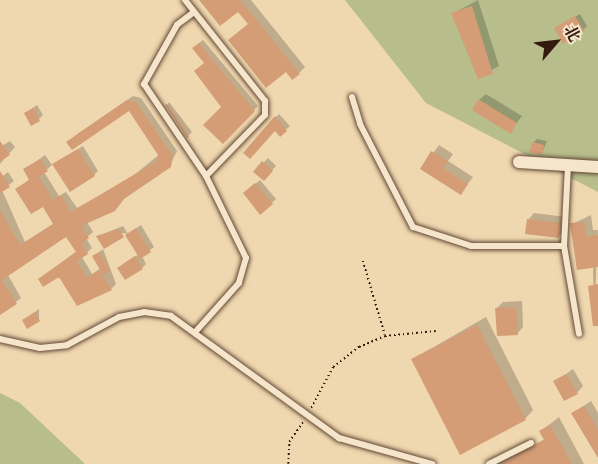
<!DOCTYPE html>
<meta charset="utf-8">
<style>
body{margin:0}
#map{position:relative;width:598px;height:464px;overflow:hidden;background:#efd7af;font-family:Alegreya,"Noto Serif SC",serif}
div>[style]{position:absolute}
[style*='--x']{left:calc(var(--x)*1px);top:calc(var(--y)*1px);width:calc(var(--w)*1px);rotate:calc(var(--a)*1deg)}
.green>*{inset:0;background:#b7be8c}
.shadow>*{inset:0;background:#0003}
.building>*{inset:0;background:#d59d75}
.path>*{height:1.5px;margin-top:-0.75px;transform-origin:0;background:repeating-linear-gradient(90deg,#34190e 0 1.5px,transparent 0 4.5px)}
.roads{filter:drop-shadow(0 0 2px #634836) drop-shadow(0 0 2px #634836)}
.lane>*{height:6px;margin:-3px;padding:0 3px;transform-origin:3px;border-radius:3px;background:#f5e5cb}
.street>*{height:12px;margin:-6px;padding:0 6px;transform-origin:6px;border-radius:6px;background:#f5e5cb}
span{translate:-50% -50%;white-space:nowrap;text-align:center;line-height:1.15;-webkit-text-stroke:4.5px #f5e5cb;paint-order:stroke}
.north{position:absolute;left:526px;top:12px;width:60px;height:60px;-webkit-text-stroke:4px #f5e5cb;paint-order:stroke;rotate:62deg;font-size:16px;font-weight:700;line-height:24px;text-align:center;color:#34190e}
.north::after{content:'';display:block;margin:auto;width:21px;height:27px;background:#34190e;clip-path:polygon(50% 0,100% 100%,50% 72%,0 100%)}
</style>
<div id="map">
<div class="green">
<div style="clip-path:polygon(345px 0,598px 0,598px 192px,426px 103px)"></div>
<div style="clip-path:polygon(0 393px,20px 403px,85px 464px,0 464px)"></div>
</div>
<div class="shadow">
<div style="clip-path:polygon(201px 0,251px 0,305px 67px,299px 73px,239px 10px)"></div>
<div style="clip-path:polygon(478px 0,499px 66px,479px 77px,452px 14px)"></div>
<div style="clip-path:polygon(580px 14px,587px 26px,583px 30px,558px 27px)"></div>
<div style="clip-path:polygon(203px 40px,258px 106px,223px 142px,223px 107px,198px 44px)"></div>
<div style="clip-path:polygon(486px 94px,522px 116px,510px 132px,479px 100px)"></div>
<div style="clip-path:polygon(133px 96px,141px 98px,177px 151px,170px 165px,87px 222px,93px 232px,86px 238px,92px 248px,82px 257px,92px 274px,101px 268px,94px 256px,103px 249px,116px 284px,111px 289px,45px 275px,77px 251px,66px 234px,8px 275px,21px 298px,0 314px,0 178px,8px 172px,14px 181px,2px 190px,25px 242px,55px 223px,43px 205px,17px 189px,30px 179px,25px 170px,45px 155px,52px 165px,44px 172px,59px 196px,66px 192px,77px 208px,124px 183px,160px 154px,129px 109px,73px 137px)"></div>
<div style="clip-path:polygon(169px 102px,192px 132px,188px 136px,167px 105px)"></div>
<div style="clip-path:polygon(37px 105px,43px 115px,39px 119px,26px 113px)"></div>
<div style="clip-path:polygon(279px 114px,290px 126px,280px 135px,276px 117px)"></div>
<div style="clip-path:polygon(537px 139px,547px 141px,542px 153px,533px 143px)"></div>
<div style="clip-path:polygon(10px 141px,15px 147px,0 164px,0 147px)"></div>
<div style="clip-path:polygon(439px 145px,453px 154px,448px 161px,473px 177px,461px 193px,422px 169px)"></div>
<div style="clip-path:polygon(83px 146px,98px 171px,94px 175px,58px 161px)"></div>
<div style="clip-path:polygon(268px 158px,276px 166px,264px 179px,255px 172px)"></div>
<div style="clip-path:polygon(260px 180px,276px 199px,272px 203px,249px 189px)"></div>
<div style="clip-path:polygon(534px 213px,566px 217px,565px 230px,559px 236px,528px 220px)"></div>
<div style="clip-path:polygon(591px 215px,593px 230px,598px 230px,594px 324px,593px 266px,572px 224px)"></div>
<div style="clip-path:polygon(141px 225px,154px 247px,142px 256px,146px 264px,142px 268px,123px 264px,139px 254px,126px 233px,98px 236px,123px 226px,128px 234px)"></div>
<div style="clip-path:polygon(522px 301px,523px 327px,517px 334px,497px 308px,503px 302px)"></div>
<div style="clip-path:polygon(39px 309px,39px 320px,28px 317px)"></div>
<div style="clip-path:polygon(486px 317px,533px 410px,525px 419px,413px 359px)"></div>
<div style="clip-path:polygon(573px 369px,583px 386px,577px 393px,555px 382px)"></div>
<div style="clip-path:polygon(591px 401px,598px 413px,598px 456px,573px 413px)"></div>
<div style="clip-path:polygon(559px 417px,584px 464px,497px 464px,545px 439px,541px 431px)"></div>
</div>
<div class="building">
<div style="clip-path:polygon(199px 0,240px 0,300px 74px,292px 80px,286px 72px,266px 88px,228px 40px,248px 24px,238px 12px,220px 26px)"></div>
<div style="clip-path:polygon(472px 6px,493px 74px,478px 79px,451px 13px)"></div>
<div style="clip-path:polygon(575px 16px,584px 31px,563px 44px,554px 28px)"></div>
<div style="clip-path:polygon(199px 43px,255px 111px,223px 144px,203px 125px,221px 107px,194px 71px,204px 63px,192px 48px)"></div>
<div style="clip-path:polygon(478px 99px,517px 123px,511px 134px,472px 110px)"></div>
<div style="clip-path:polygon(127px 100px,136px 102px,173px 156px,171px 167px,124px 199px,115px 211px,81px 226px,89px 238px,82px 243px,88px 254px,77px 261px,87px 278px,99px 270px,112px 290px,77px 306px,59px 277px,43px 287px,38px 279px,76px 252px,66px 237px,2px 280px,17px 304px,0 315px,0 209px,20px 245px,53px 224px,43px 207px,31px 214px,15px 189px,29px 180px,23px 169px,40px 159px,48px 171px,39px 177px,53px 200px,61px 195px,71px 212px,157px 161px,158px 155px,129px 111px,72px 150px,66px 142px)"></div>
<div style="clip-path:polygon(167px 104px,189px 137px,187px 138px,165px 105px)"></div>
<div style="clip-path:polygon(33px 108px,40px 121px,31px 126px,24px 113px)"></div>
<div style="clip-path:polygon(275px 116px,287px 131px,280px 137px,275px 131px,250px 159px,243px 153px)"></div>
<div style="clip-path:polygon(0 141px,10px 155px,0 161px)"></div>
<div style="clip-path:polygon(532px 142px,544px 145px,542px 155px,529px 152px)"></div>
<div style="clip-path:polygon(78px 149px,95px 176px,70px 192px,52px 164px)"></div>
<div style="clip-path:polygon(431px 151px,448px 161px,443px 168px,468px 184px,461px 195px,420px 169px)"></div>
<div style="clip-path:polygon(262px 161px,273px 171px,264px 181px,253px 172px)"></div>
<div style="clip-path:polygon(0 171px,10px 187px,0 193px)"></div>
<div style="clip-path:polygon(255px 183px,273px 204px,260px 215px,243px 193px)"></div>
<div style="clip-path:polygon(527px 219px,560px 223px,559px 238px,525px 234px)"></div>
<div style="clip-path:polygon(584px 222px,586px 237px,598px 235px,598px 267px,577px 270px,570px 223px)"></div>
<div style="clip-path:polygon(136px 228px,151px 252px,140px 259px,125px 235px)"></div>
<div style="clip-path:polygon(119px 229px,124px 237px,104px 249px,96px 236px)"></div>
<div style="clip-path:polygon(99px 252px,110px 271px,103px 275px,92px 256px)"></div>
<div style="clip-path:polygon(135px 256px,143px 269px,125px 280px,117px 268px)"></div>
<div style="clip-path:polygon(598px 284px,598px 326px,593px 326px,588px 286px)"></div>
<div style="clip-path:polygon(516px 307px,518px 335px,497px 336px,495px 308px)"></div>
<div style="clip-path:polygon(35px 312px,40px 321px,27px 329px,22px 320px)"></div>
<div style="clip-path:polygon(477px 325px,526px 420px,460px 455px,411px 359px)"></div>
<div style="clip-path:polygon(566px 374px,578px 394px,564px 401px,553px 381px)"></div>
<div style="clip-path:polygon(584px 406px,598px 430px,598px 458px,571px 413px)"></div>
<div style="clip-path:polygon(550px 425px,572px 464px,501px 464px,544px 440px,539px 431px)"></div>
</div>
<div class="path">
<div style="--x:363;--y:261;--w:77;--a:73.4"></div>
<div style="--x:311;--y:408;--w:47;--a:-61.8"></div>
<div style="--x:333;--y:367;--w:33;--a:-38"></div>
<div style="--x:359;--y:347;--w:28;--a:-23"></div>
<div style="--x:385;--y:336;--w:51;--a:-5.6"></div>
<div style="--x:288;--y:464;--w:22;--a:-87"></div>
<div style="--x:289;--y:442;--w:24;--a:-55"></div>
</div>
<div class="roads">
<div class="lane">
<div style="--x:185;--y:0;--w:129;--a:51.6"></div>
<div style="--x:265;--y:101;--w:14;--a:90"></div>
<div style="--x:265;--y:115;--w:85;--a:134"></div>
<div style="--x:206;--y:176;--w:91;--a:64"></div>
<div style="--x:246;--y:258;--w:26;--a:106"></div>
<div style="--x:239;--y:283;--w:63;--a:131.8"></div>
<div style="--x:194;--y:12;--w:21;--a:143"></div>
<div style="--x:177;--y:25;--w:68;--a:119.2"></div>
<div style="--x:144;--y:84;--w:111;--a:56"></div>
<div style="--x:352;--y:97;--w:28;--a:73"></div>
<div style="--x:360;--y:124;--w:116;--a:62.8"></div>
<div style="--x:413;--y:227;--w:61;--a:18.1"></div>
<div style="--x:471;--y:246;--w:93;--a:0"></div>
<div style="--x:568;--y:165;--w:81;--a:92.8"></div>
<div style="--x:564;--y:246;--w:89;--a:80.3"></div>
<div style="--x:0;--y:339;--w:41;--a:12.7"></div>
<div style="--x:40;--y:348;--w:27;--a:-6"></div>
<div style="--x:67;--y:345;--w:59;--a:-28.3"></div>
<div style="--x:119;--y:317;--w:25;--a:-11"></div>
<div style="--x:144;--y:312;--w:27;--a:8"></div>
<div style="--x:171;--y:316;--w:208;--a:36"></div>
<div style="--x:339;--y:438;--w:97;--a:15.6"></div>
<div style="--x:489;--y:464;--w:47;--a:-26.6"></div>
</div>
<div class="street">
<div style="--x:519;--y:162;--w:79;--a:3.6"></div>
</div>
</div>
<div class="north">北</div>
</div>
